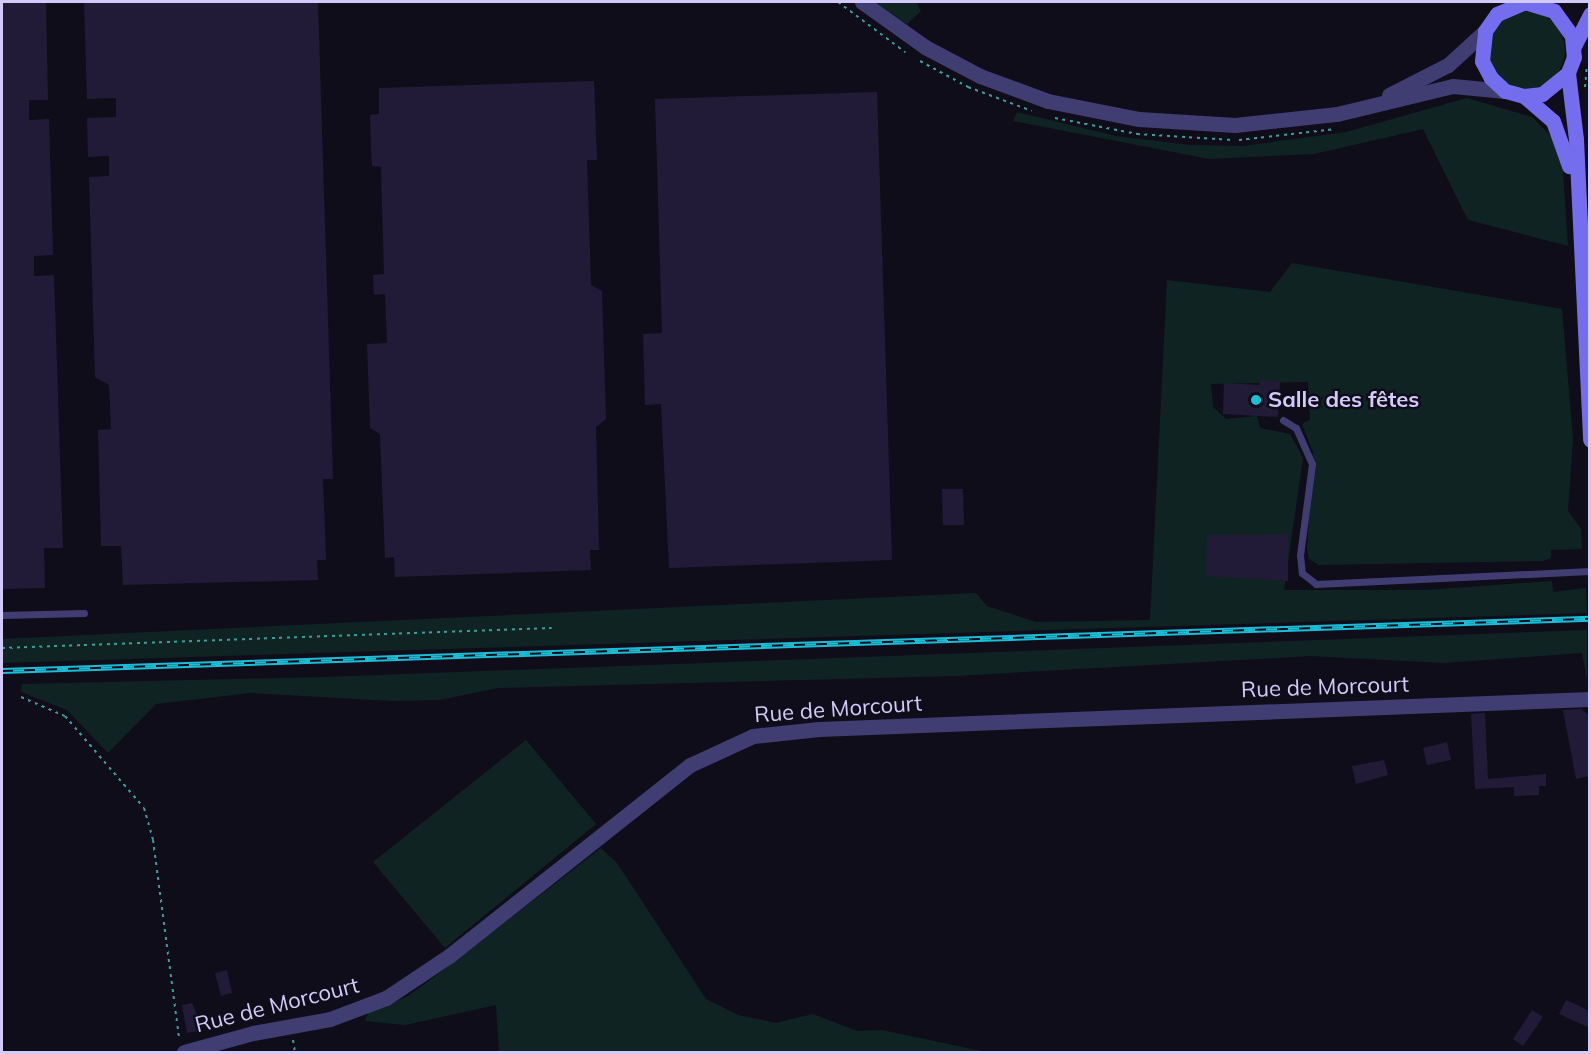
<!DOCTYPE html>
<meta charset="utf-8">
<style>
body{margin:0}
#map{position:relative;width:1591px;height:1054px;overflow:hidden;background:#0f0d1a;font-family:Mulish,sans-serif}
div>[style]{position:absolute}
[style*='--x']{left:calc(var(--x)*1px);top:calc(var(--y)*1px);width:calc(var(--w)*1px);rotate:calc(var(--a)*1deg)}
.green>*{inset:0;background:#102323}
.round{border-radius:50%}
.building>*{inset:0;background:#221b38}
.path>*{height:2px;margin-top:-1px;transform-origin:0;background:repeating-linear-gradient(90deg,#3a9f9b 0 3px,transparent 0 7.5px)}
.service>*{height:7px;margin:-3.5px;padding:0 3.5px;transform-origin:3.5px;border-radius:3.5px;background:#403d73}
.tertiary>*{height:15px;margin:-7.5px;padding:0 7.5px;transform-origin:7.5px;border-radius:7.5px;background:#403d73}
.secondary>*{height:15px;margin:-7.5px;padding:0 7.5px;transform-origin:7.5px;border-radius:7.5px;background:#746dee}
.rail>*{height:6px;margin-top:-3px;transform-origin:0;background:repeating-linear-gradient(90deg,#0f0d1a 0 11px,#1abfd7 0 22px);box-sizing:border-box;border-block:2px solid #1abfd7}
.dots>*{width:16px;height:16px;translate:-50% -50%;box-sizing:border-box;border:3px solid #0f0d1a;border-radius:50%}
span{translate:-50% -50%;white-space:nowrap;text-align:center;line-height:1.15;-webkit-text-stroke:5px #0f0d1a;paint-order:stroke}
.poi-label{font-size:22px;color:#d2cbf9;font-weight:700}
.left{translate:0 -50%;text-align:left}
.street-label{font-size:22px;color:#d2cbf9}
.frame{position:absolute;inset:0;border:3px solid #d2cbf9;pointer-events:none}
</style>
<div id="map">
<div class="green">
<div style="clip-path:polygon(874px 2px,916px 2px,921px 11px,907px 24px)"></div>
<div class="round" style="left:1487px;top:11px;width:78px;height:78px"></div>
<div style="clip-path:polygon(1467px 98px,1532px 117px,1551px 136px,1563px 171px,1568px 246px,1468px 220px,1423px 129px,1314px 154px,1209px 159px,1013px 121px,1017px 112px,1116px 136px,1190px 145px,1243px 146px,1346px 132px)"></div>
<div style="clip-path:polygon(1292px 263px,1562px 309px,1573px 439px,1568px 511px,1581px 529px,1582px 549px,1551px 550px,1551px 558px,1543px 561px,1319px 565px,1309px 559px,1307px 549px,1313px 452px,1302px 424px,1310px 420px,1308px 382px,1211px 384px,1213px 407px,1226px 419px,1257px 416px,1260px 428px,1290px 434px,1303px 458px,1284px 590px,1425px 590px,1552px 581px,1553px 592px,1586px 588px,1587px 613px,2px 663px,2px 639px,976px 593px,987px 606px,1036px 622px,1150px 620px,1167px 280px,1270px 292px)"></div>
<div style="clip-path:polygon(1587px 630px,1587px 680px,1582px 653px,1443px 663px,1311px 656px,956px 676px,498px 688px,440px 700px,392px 701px,250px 693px,156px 704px,108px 753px,67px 710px,21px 692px,22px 684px,325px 677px)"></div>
<div style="clip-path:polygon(526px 740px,596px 824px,445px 948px,373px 862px)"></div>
<div style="clip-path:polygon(601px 848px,617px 863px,706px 999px,738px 1015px,776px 1023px,813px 1014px,857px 1031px,882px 1030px,986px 1052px,499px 1052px,496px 1005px,405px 1025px,365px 1021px,368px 1013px,408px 996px,438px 974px)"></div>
</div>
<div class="building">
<div style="clip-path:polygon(2px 2px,46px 3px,48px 100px,29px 100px,29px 120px,49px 119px,53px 255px,34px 256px,34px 276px,54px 275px,63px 548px,44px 548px,45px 588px,2px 589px)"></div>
<div style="clip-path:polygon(84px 2px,318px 2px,333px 479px,323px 479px,326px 560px,317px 560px,318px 580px,123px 585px,121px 546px,101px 546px,98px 430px,111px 429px,109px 385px,95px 377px,89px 177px,109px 176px,109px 156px,88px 157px,87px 118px,116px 117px,116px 98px,87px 99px)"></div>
<div style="clip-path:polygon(594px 81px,597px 160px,587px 160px,591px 285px,602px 291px,606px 419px,596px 427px,599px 550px,590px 550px,591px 570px,395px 577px,394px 557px,385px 558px,380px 434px,370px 428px,367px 344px,387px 343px,385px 294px,374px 295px,373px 275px,384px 274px,381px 167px,372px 166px,371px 148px,370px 115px,379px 114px,379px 88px)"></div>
<div style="clip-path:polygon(877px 92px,892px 560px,669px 568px,661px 404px,645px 405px,643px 334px,662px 333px,655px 99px)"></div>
<div style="clip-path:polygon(1261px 380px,1280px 381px,1278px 417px,1223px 414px,1224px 383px,1259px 385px)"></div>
<div style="clip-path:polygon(942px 489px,963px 489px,964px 525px,943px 525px)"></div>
<div style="clip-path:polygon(1288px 534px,1288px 581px,1206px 576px,1207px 535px)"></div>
<div style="clip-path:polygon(1581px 709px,1590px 716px,1590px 776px,1576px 779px,1563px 710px)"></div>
<div style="clip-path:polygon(1485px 713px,1488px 779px,1546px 774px,1546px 786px,1539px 786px,1539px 795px,1514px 796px,1514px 787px,1475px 789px,1471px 714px)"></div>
<div style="clip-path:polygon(1447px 742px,1451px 760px,1427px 765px,1423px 748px)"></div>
<div style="clip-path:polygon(1384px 760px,1388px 775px,1356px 784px,1352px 766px)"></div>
<div style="clip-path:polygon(227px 970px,232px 993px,221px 996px,215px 973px)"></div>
<div style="clip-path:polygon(1566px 1000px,1590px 1011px,1590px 1028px,1559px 1014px)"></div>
<div style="clip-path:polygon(192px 1003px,203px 1030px,187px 1033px,182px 1005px)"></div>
<div style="clip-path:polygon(1532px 1010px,1543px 1017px,1523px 1046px,1513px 1039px)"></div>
</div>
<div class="path">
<div style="--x:838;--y:2;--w:84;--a:36.7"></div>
<div style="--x:920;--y:61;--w:55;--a:28.4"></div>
<div style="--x:968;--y:87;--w:68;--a:20.6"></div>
<div style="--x:1585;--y:87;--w:21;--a:-85"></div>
<div style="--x:1055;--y:118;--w:84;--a:11"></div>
<div style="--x:1137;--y:134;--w:96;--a:3.6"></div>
<div style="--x:1239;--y:140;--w:97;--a:-6.5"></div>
<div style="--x:2;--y:648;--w:550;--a:-2.08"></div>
<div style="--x:21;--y:697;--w:48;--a:23.4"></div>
<div style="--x:65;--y:716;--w:121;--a:49.3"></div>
<div style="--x:144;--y:808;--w:33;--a:74"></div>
<div style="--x:153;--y:840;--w:200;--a:82.5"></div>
<div style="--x:293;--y:1040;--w:12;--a:81"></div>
</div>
<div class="service">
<div style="--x:1283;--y:420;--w:15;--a:32"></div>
<div style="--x:1296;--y:428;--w:39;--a:66"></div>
<div style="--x:1312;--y:464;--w:92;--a:97.5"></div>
<div style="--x:1300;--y:555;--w:18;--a:84"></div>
<div style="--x:1302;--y:573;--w:18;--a:38"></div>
<div style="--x:1316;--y:584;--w:274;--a:-2.7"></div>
<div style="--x:2;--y:615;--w:82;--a:-1.4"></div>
</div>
<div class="tertiary">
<div style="--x:862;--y:2;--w:77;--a:35.5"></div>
<div style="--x:925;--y:47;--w:62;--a:27.8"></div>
<div style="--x:980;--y:76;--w:72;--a:20.2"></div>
<div style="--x:1048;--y:101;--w:93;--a:11.2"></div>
<div style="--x:1139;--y:119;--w:96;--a:3.6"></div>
<div style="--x:1235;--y:125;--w:103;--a:-6.2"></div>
<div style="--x:1337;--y:114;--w:119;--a:-13.6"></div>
<div style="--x:1453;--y:86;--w:52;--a:5.5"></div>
<div style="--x:1389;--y:95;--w:66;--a:-27"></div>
<div style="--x:1448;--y:65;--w:50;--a:-42.6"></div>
<div style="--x:184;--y:1052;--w:72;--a:-15.4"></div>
<div style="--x:253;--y:1033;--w:78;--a:-10.3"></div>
<div style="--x:330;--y:1019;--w:60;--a:-20.6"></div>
<div style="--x:386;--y:998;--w:76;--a:-33.7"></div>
<div style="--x:449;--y:956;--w:308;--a:-38.4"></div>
<div style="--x:690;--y:765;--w:69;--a:-24.7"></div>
<div style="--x:753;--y:736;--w:66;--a:-6.1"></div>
<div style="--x:819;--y:729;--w:772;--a:-2.23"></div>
</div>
<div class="secondary">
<div style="--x:1574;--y:46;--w:36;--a:-63"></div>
<div style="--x:1568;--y:73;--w:33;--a:141"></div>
<div style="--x:1542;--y:94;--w:18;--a:174"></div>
<div style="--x:1524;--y:96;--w:20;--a:-165"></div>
<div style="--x:1505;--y:91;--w:19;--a:-137"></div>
<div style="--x:1491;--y:78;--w:19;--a:-118"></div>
<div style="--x:1482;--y:61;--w:30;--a:-84"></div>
<div style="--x:1485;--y:31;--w:21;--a:-55"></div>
<div style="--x:1497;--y:14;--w:30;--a:-23"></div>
<div style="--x:1525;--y:2;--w:30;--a:17"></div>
<div style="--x:1554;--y:11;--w:31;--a:54"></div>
<div style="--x:1572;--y:36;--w:21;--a:85"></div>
<div style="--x:1574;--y:57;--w:17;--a:111"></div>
<div style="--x:1568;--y:73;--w:66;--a:83.1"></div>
<div style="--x:1576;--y:139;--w:301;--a:87.3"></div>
<div style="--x:1524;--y:96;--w:38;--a:41"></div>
<div style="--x:1553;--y:121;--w:48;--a:70.4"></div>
</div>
<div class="rail">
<div style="--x:2;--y:671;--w:1589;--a:-1.88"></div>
</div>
<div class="dots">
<div style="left:1256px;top:400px;background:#1abfd7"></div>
</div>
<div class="poi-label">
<span class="left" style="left:1268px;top:400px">Salle des fêtes</span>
</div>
<div class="street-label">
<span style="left:1325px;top:687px;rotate:-2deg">Rue de Morcourt</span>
<span style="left:838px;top:709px;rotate:-4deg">Rue de Morcourt</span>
<span style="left:277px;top:1005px;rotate:-14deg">Rue de Morcourt</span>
</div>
<div class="frame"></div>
</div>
